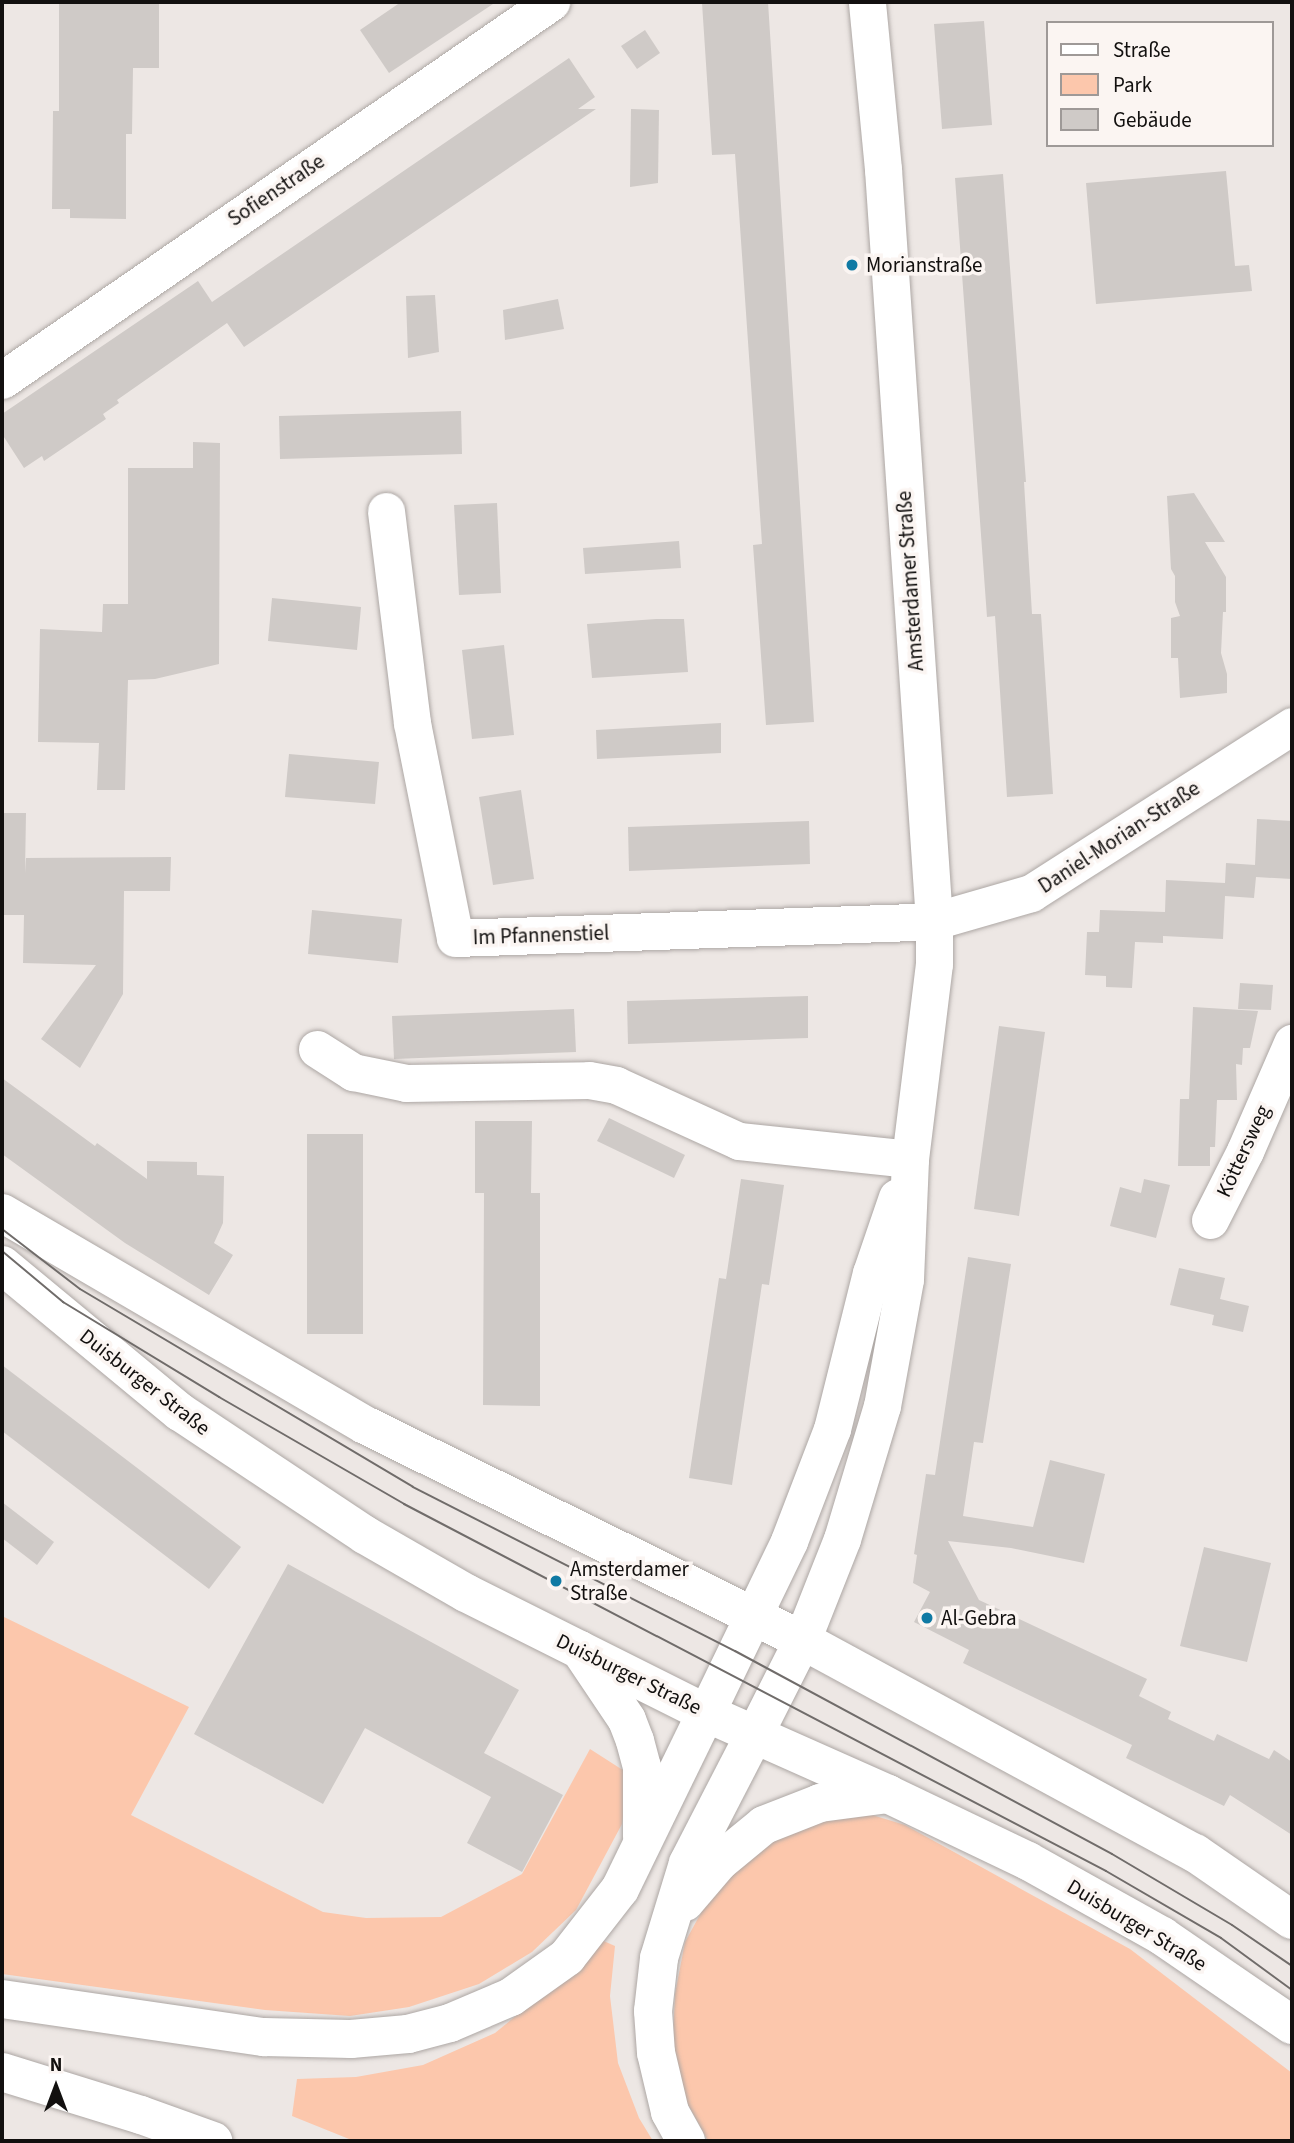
<!DOCTYPE html>
<meta charset="utf-8">
<style>
body{margin:0}
#map{position:relative;width:1294px;height:2143px;overflow:hidden;background:#ede7e4;font-family:"Source Sans 3",sans-serif}
div>[style]{position:absolute}
[style*='--x']{left:calc(var(--x)*1px);top:calc(var(--y)*1px);width:calc(var(--w)*1px);rotate:calc(var(--a)*1deg)}
.green>*{inset:0;background:#fcc7ac}
.building>*{inset:0;background:#cfcac7}
.roads{filter:drop-shadow(0 0 2px #ada7a4) drop-shadow(0 0 2px #ada7a4)}
.minor>*{height:37px;margin:-18.5px;padding:0 18.5px;transform-origin:18.5px;border-radius:18.5px;background:#fff}
.major>*{height:38px;margin:-19px;padding:0 19px;transform-origin:19px;border-radius:19px;background:#fff}
.highway>*{height:38px;margin:-19px;padding:0 19px;transform-origin:19px;border-radius:19px;background:#fff}
.tram>*{height:2px;margin:-1px;padding:0 1px;transform-origin:1px;border-radius:1px;background:#706c6a}
.dots>*{width:19px;height:19px;translate:-50% -50%;box-sizing:border-box;border:4px solid #fbf5f2;border-radius:50%}
span{translate:-50% -50%;white-space:nowrap;text-align:center;line-height:1.15;-webkit-text-stroke:7px #fbf5f2;paint-order:stroke}
.street-label{font-size:21px;color:#12100f}
.poi-label{font-size:21px;color:#12100f}
.left{translate:0 -50%;text-align:left}
.frame{position:absolute;inset:0;border:4px solid #12100f;pointer-events:none}
.legend{position:absolute;left:1046px;top:21px;width:228px;height:126px;box-sizing:border-box;background:#fbf5f2;border:2px solid #9e9997;margin:0;padding:9px 12px;list-style:none;font-size:21px;color:#12100f}
.legend li{display:flex;align-items:center;gap:14px;height:35px}
.legend b{width:35px;border:2px solid #9e9997}
.north{position:absolute;left:21px;top:2052px;width:70px;height:70px;-webkit-text-stroke:5px #fbf5f2;paint-order:stroke;rotate:0deg;font-size:19px;font-weight:700;line-height:28px;text-align:center;color:#12100f}
.north::after{content:'';display:block;margin:auto;width:24px;height:32px;background:#12100f;clip-path:polygon(50% 0,100% 100%,50% 72%,0 100%)}
</style>
<div id="map">
<div class="green">
<div style="clip-path:polygon(2px 1616px,189px 1707px,131px 1815px,323px 1912px,366px 1918px,441px 1917px,522px 1874px,590px 1749px,629px 1774px,622px 1824px,576px 1910px,532px 1952px,479px 1984px,409px 2007px,350px 2016px,265px 2010px,2px 1974px)"></div>
<div style="clip-path:polygon(859px 1811px,905px 1825px,1130px 1949px,1292px 2073px,1292px 2141px,708px 2141px,685px 2099px,672px 2060px,675px 1994px,685px 1942px,713px 1891px,757px 1847px,809px 1818px)"></div>
<div style="clip-path:polygon(599px 1939px,615px 1946px,610px 1996px,618px 2063px,639px 2118px,653px 2141px,354px 2141px,292px 2116px,297px 2079px,356px 2077px,423px 2065px,495px 2033px,550px 1988px)"></div>
</div>
<div class="building">
<div style="clip-path:polygon(59px 2px,159px 2px,159px 68px,133px 68px,132px 134px,126px 134px,126px 219px,70px 218px,70px 209px,52px 209px,53px 111px,59px 111px)"></div>
<div style="clip-path:polygon(401px 2px,496px 2px,389px 73px,360px 30px)"></div>
<div style="clip-path:polygon(768px 2px,814px 722px,766px 725px,753px 545px,762px 544px,735px 154px,712px 155px,702px 3px)"></div>
<div style="clip-path:polygon(984px 21px,992px 125px,942px 129px,934px 24px)"></div>
<div style="clip-path:polygon(645px 30px,660px 53px,637px 69px,621px 46px)"></div>
<div style="clip-path:polygon(569px 58px,595px 97px,578px 109px,596px 109px,244px 347px,227px 323px,117px 400px,119px 403px,103px 414px,106px 419px,44px 461px,42px 456px,24px 468px,2px 434px,2px 414px,198px 281px,212px 302px)"></div>
<div style="clip-path:polygon(631px 109px,659px 110px,658px 183px,630px 187px)"></div>
<div style="clip-path:polygon(1226px 171px,1235px 266px,1249px 265px,1252px 291px,1096px 304px,1086px 183px)"></div>
<div style="clip-path:polygon(1003px 174px,1026px 482px,1024px 482px,1032px 614px,1041px 614px,1053px 794px,1007px 797px,995px 616px,987px 617px,955px 178px)"></div>
<div style="clip-path:polygon(435px 295px,439px 352px,408px 358px,406px 296px)"></div>
<div style="clip-path:polygon(558px 299px,564px 329px,505px 340px,503px 310px)"></div>
<div style="clip-path:polygon(461px 411px,462px 454px,280px 459px,279px 416px)"></div>
<div style="clip-path:polygon(193px 442px,220px 443px,219px 664px,155px 679px,128px 680px,125px 790px,97px 790px,99px 743px,38px 742px,40px 629px,102px 632px,103px 604px,128px 604px,128px 468px,193px 468px)"></div>
<div style="clip-path:polygon(1194px 493px,1225px 542px,1205px 542px,1226px 577px,1226px 612px,1223px 612px,1221px 653px,1227px 674px,1227px 693px,1180px 698px,1178px 658px,1171px 658px,1171px 618px,1180px 616px,1175px 602px,1175px 576px,1171px 569px,1167px 496px)"></div>
<div style="clip-path:polygon(497px 503px,501px 593px,459px 595px,454px 505px)"></div>
<div style="clip-path:polygon(679px 541px,681px 568px,585px 574px,583px 548px)"></div>
<div style="clip-path:polygon(272px 598px,361px 607px,357px 650px,268px 641px)"></div>
<div style="clip-path:polygon(656px 619px,684px 619px,688px 672px,592px 678px,587px 624px)"></div>
<div style="clip-path:polygon(504px 645px,514px 735px,472px 739px,462px 650px)"></div>
<div style="clip-path:polygon(721px 723px,721px 753px,597px 759px,596px 730px)"></div>
<div style="clip-path:polygon(289px 754px,379px 762px,375px 804px,285px 797px)"></div>
<div style="clip-path:polygon(521px 790px,534px 879px,493px 885px,479px 797px)"></div>
<div style="clip-path:polygon(2px 813px,26px 813px,25px 873px,26px 858px,171px 857px,170px 891px,124px 891px,123px 994px,80px 1068px,41px 1039px,96px 965px,23px 963px,24px 915px,2px 915px)"></div>
<div style="clip-path:polygon(1257px 819px,1292px 821px,1292px 879px,1256px 877px,1254px 898px,1225px 896px,1223px 939px,1163px 936px,1163px 943px,1135px 942px,1132px 988px,1106px 987px,1106px 976px,1085px 975px,1087px 932px,1099px 932px,1100px 910px,1165px 912px,1166px 880px,1225px 883px,1226px 863px,1255px 865px)"></div>
<div style="clip-path:polygon(809px 821px,810px 864px,629px 871px,628px 827px)"></div>
<div style="clip-path:polygon(312px 910px,402px 919px,398px 963px,308px 954px)"></div>
<div style="clip-path:polygon(1240px 983px,1273px 985px,1271px 1010px,1238px 1009px)"></div>
<div style="clip-path:polygon(808px 996px,808px 1038px,628px 1044px,627px 1001px)"></div>
<div style="clip-path:polygon(1193px 1007px,1258px 1011px,1250px 1048px,1243px 1048px,1242px 1065px,1236px 1064px,1237px 1100px,1217px 1100px,1215px 1147px,1210px 1147px,1210px 1166px,1178px 1166px,1180px 1099px,1189px 1099px)"></div>
<div style="clip-path:polygon(574px 1009px,576px 1052px,394px 1059px,392px 1016px)"></div>
<div style="clip-path:polygon(999px 1026px,1045px 1032px,1019px 1216px,974px 1209px)"></div>
<div style="clip-path:polygon(2px 1078px,95px 1146px,97px 1143px,147px 1179px,147px 1161px,197px 1162px,197px 1175px,224px 1176px,223px 1223px,214px 1243px,233px 1255px,209px 1295px,125px 1243px,2px 1154px)"></div>
<div style="clip-path:polygon(609px 1118px,685px 1155px,674px 1178px,597px 1141px)"></div>
<div style="clip-path:polygon(475px 1121px,532px 1121px,531px 1193px,540px 1193px,540px 1406px,483px 1405px,484px 1193px,475px 1193px)"></div>
<div style="clip-path:polygon(307px 1134px,363px 1134px,363px 1334px,307px 1334px)"></div>
<div style="clip-path:polygon(741px 1179px,784px 1185px,769px 1285px,762px 1284px,732px 1485px,689px 1478px,719px 1278px,726px 1279px)"></div>
<div style="clip-path:polygon(1144px 1179px,1170px 1185px,1156px 1238px,1110px 1226px,1120px 1187px,1141px 1193px)"></div>
<div style="clip-path:polygon(968px 1257px,1011px 1264px,983px 1443px,974px 1442px,963px 1516px,1033px 1527px,1050px 1460px,1105px 1474px,1084px 1563px,1011px 1548px,948px 1541px,979px 1600px,1147px 1679px,1139px 1696px,1171px 1712px,1168px 1719px,1214px 1741px,1217px 1734px,1269px 1759px,1274px 1750px,1292px 1762px,1292px 1835px,1230px 1795px,1224px 1806px,1126px 1758px,1132px 1745px,963px 1663px,969px 1650px,914px 1622px,930px 1592px,913px 1583px,917px 1555px,914px 1554px,926px 1474px,935px 1475px)"></div>
<div style="clip-path:polygon(1179px 1268px,1225px 1278px,1220px 1299px,1249px 1306px,1243px 1332px,1212px 1325px,1214px 1315px,1170px 1305px)"></div>
<div style="clip-path:polygon(2px 1365px,241px 1547px,209px 1589px,2px 1431px)"></div>
<div style="clip-path:polygon(2px 1502px,54px 1542px,37px 1565px,2px 1538px)"></div>
<div style="clip-path:polygon(1204px 1547px,1271px 1563px,1247px 1662px,1180px 1646px)"></div>
<div style="clip-path:polygon(288px 1564px,519px 1690px,484px 1753px,563px 1795px,522px 1872px,467px 1843px,491px 1797px,365px 1728px,323px 1804px,194px 1734px)"></div>
</div>
<div class="roads">
<div class="minor">
<div style="--x:2;--y:380;--w:667;--a:-34.55"></div>
<div style="--x:386;--y:511;--w:214;--a:83"></div>
<div style="--x:412;--y:723;--w:219;--a:78.7"></div>
<div style="--x:455;--y:938;--w:479;--a:-2"></div>
<div style="--x:934;--y:921;--w:101;--a:-16.1"></div>
<div style="--x:1031;--y:893;--w:310;--a:-32.6"></div>
<div style="--x:317;--y:1049;--w:43;--a:32.6"></div>
<div style="--x:353;--y:1072;--w:54;--a:11.7"></div>
<div style="--x:406;--y:1083;--w:183;--a:-0.9"></div>
<div style="--x:589;--y:1080;--w:27;--a:10"></div>
<div style="--x:616;--y:1085;--w:135;--a:24.5"></div>
<div style="--x:739;--y:1141;--w:172;--a:6"></div>
<div style="--x:1210;--y:1220;--w:77;--a:-63.1"></div>
<div style="--x:1245;--y:1151;--w:118;--a:-66.5"></div>
<div style="--x:706;--y:1713;--w:191;--a:-64.2"></div>
<div style="--x:789;--y:1541;--w:120;--a:-69"></div>
<div style="--x:832;--y:1429;--w:161;--a:-76"></div>
<div style="--x:871;--y:1273;--w:80;--a:-71.1"></div>
<div style="--x:754;--y:1735;--w:106;--a:-63.2"></div>
<div style="--x:802;--y:1640;--w:109;--a:-68.4"></div>
<div style="--x:842;--y:1539;--w:139;--a:-73.3"></div>
<div style="--x:882;--y:1406;--w:129;--a:-79.7"></div>
<div style="--x:905;--y:1279;--w:120;--a:-87.6"></div>
<div style="--x:910;--y:1159;--w:196;--a:-83"></div>
<div style="--x:934;--y:964;--w:43;--a:-90"></div>
<div style="--x:934;--y:921;--w:754;--a:-93.88"></div>
<div style="--x:883;--y:169;--w:168;--a:-95.5"></div>
</div>
<div class="major">
<div style="--x:2;--y:1213;--w:420;--a:30.3"></div>
<div style="--x:365;--y:1425;--w:487;--a:26.2"></div>
<div style="--x:802;--y:1640;--w:447;--a:28.5"></div>
<div style="--x:1195;--y:1853;--w:118;--a:34.6"></div>
<div style="--x:2;--y:1265;--w:231;--a:39.6"></div>
<div style="--x:180;--y:1412;--w:222;--a:33.6"></div>
<div style="--x:365;--y:1535;--w:116;--a:29.9"></div>
<div style="--x:466;--y:1593;--w:268;--a:26.6"></div>
<div style="--x:706;--y:1713;--w:199;--a:24"></div>
<div style="--x:888;--y:1794;--w:155;--a:25.6"></div>
<div style="--x:1028;--y:1861;--w:154;--a:29.2"></div>
<div style="--x:1162;--y:1936;--w:158;--a:34.4"></div>
</div>
<div class="highway">
<div style="--x:580;--y:1650;--w:84;--a:56.1"></div>
<div style="--x:627;--y:1720;--w:22;--a:69"></div>
<div style="--x:635;--y:1741;--w:27;--a:75"></div>
<div style="--x:642;--y:1767;--w:70;--a:90"></div>
<div style="--x:685;--y:1902;--w:52;--a:-49.6"></div>
<div style="--x:719;--y:1862;--w:58;--a:-39.4"></div>
<div style="--x:764;--y:1825;--w:60;--a:-21.4"></div>
<div style="--x:820;--y:1803;--w:69;--a:-7.5"></div>
<div style="--x:2;--y:1999;--w:265;--a:8.3"></div>
<div style="--x:264;--y:2037;--w:87;--a:1.3"></div>
<div style="--x:351;--y:2039;--w:57;--a:-5"></div>
<div style="--x:408;--y:2034;--w:43;--a:-14.7"></div>
<div style="--x:450;--y:2023;--w:66;--a:-23.1"></div>
<div style="--x:511;--y:1997;--w:69;--a:-35.5"></div>
<div style="--x:567;--y:1957;--w:86;--a:-52.1"></div>
<div style="--x:620;--y:1889;--w:196;--a:-64"></div>
<div style="--x:2;--y:2072;--w:145;--a:17.2"></div>
<div style="--x:141;--y:2115;--w:77;--a:19.9"></div>
<div style="--x:686;--y:2141;--w:33;--a:-119"></div>
<div style="--x:670;--y:2112;--w:61;--a:-103.3"></div>
<div style="--x:656;--y:2053;--w:42;--a:-94.1"></div>
<div style="--x:653;--y:2011;--w:53;--a:-83.5"></div>
<div style="--x:659;--y:1958;--w:99;--a:-73"></div>
<div style="--x:688;--y:1863;--w:144;--a:-62.7"></div>
</div>
</div>
<div class="tram">
<div style="--x:2;--y:1229;--w:98;--a:37.6"></div>
<div style="--x:80;--y:1289;--w:387;--a:30.7"></div>
<div style="--x:413;--y:1487;--w:361;--a:27"></div>
<div style="--x:735;--y:1651;--w:428;--a:28.3"></div>
<div style="--x:1112;--y:1854;--w:139;--a:30.6"></div>
<div style="--x:1232;--y:1925;--w:73;--a:34.3"></div>
<div style="--x:2;--y:1251;--w:80;--a:39.9"></div>
<div style="--x:63;--y:1302;--w:183;--a:31.3"></div>
<div style="--x:219;--y:1397;--w:214;--a:30"></div>
<div style="--x:404;--y:1504;--w:792;--a:27.6"></div>
<div style="--x:1106;--y:1871;--w:133;--a:30.2"></div>
<div style="--x:1221;--y:1938;--w:88;--a:36.2"></div>
</div>
<div class="dots">
<div style="left:852px;top:265px;background:#107aa4"></div>
<div style="left:556px;top:1581px;background:#107aa4"></div>
<div style="left:927px;top:1618px;background:#107aa4"></div>
</div>
<div class="street-label">
<span style="left:276px;top:190px;rotate:-34deg">Sofienstraße</span>
<span style="left:910px;top:581px;rotate:-94deg">Amsterdamer Straße</span>
<span style="left:1119px;top:837px;rotate:-33deg">Daniel-Morian-Straße</span>
<span style="left:541px;top:935px;rotate:-2deg">Im Pfannenstiel</span>
<span style="left:1243px;top:1151px;rotate:-65deg">Köttersweg</span>
<span style="left:145px;top:1382px;rotate:38deg">Duisburger Straße</span>
<span style="left:629px;top:1674px;rotate:26deg">Duisburger Straße</span>
<span style="left:1137px;top:1925px;rotate:31deg">Duisburger Straße</span>
</div>
<div class="poi-label">
<span class="left" style="left:866px;top:265px">Morianstraße</span>
<span class="left" style="left:570px;top:1581px">Amsterdamer<br>Straße</span>
<span class="left" style="left:941px;top:1618px">Al-Gebra</span>
</div>
<div class="frame"></div>
<ul class="legend">
<li><b style="height:9px;background:#fff"></b>Straße</li>
<li><b style="height:19px;background:#fcc7ac"></b>Park</li>
<li><b style="height:19px;background:#cfcac7"></b>Gebäude</li>
</ul>
<div class="north">N</div>
</div>
